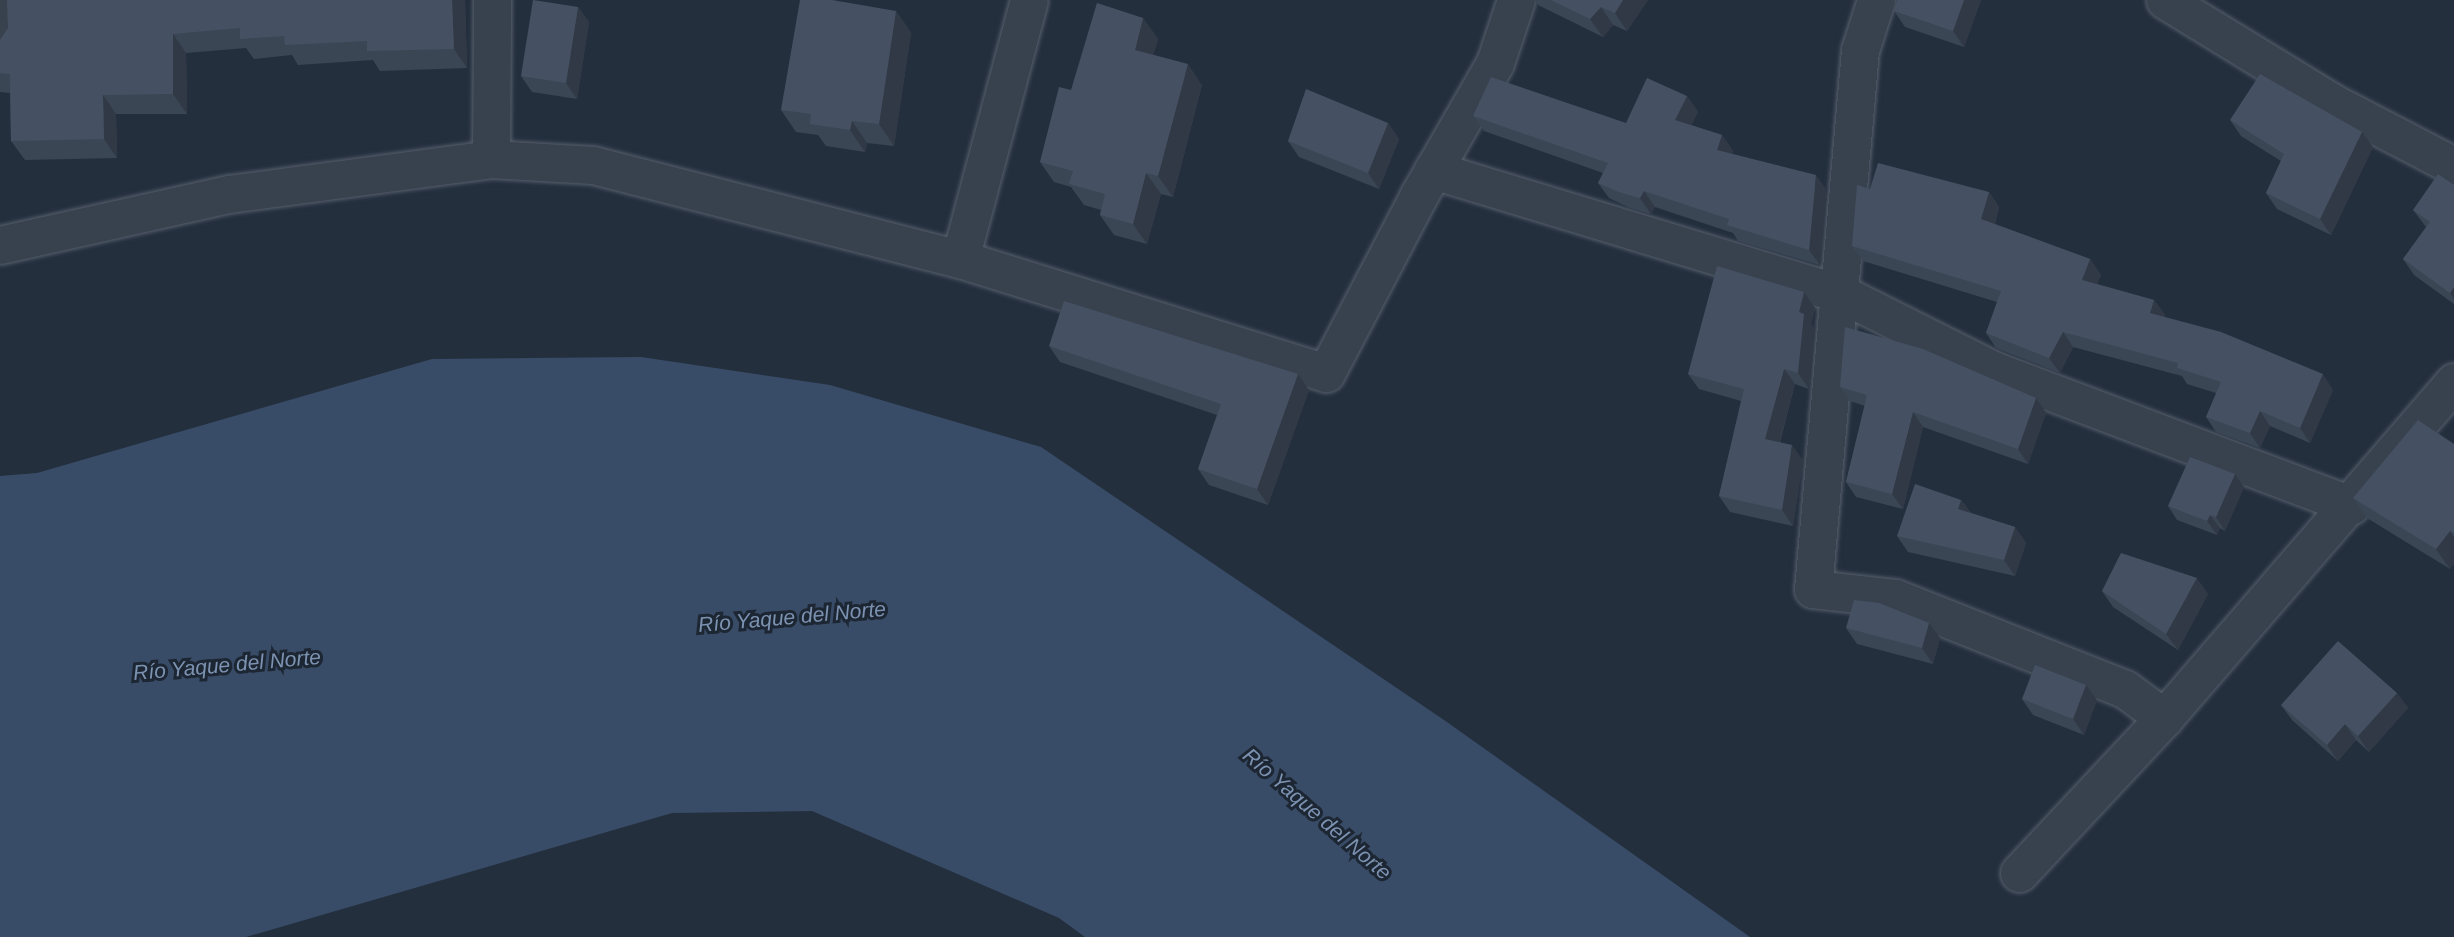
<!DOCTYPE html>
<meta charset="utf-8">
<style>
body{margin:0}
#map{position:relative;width:2454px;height:937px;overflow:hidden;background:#242f3e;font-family:Helvetica,sans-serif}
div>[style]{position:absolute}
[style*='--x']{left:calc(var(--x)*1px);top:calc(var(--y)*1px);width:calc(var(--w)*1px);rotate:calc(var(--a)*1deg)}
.water>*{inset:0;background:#394c67}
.roads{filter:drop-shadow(0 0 2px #565f6c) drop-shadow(0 0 2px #565f6c)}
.minor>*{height:37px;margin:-18.5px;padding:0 18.5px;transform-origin:18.5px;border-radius:18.5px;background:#38414e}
.wall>*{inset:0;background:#3b4654}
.shaded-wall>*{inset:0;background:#303945}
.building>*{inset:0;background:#455162}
span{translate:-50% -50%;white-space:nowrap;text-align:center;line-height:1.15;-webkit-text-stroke:6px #1d2633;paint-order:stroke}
.water-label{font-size:21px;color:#7c92b1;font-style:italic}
</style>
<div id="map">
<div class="water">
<div style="clip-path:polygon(641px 357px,830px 385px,1041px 447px,1444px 720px,1750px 937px,1085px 937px,1059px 918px,812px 811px,672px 813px,246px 937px,0 937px,0 476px,37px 473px,432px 359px)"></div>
</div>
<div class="roads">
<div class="minor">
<div style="--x:1876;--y:0;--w:52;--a:107.7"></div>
<div style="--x:1860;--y:50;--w:541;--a:94.98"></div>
<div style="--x:1813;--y:589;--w:82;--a:6.3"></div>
<div style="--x:1895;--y:598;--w:247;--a:21.6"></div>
<div style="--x:2125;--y:689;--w:49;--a:36.6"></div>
<div style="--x:2165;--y:0;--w:197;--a:31.5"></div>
<div style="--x:2333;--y:103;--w:136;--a:27.5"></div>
<div style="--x:0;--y:46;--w:46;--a:-87.5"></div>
<div style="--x:491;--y:159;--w:159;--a:-89.6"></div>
<div style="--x:1433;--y:170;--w:427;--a:16.9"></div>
<div style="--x:1842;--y:294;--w:169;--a:26.7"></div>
<div style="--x:1993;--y:370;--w:383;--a:20.7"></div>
<div style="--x:0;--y:245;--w:235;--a:-12.6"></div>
<div style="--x:229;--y:194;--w:264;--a:-7.6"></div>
<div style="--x:491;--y:159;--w:102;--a:3.4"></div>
<div style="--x:593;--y:165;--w:379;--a:14.4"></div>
<div style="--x:960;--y:259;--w:383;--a:17.3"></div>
<div style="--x:1326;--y:373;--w:201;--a:-62.4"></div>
<div style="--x:1419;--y:195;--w:152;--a:-60.1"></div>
<div style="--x:1495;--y:63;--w:66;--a:-71.6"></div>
<div style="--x:960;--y:259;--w:268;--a:-75.1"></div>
<div style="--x:2019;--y:873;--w:212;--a:-46.9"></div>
<div style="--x:2164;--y:718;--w:444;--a:-49.2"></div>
</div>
</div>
<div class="wall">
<div style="clip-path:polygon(465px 0,467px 68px,380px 71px,373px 60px,298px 65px,292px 55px,254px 59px,246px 48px,186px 53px,187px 114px,116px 114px,117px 158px,25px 160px,11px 141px,10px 93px,0 92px,0 40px)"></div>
<div style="clip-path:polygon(1534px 0,1648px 0,1627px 31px,1613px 25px,1603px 37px,1538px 5px)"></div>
<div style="clip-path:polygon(1897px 0,1981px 0,1964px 47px,1905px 27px,1894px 11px)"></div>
<div style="clip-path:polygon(578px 7px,589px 22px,577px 99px,532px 92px,521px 76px)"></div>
<div style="clip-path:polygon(896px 11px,911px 33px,894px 146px,867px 143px,865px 152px,826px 146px,818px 135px,796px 132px,781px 110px)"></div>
<div style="clip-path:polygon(1143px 18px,1158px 39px,1153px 55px,1202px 85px,1173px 197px,1161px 194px,1147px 244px,1114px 235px,1100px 215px,1101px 210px,1084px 205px,1071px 187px,1054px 182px,1040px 162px,1071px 90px)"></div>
<div style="clip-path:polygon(1687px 96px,1698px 112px,1691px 125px,1722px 135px,1733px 151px,1732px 154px,1827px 190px,1820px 265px,1738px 241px,1733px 233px,1655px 207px,1651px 214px,1630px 208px,1609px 198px,1598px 183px,1603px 173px,1484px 131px,1473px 116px,1626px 123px)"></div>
<div style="clip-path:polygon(2230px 120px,2373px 147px,2331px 235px,2277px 209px,2266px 193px,2281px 161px,2241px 136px)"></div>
<div style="clip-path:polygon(1388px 123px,1399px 139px,1379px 189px,1299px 157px,1288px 141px)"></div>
<div style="clip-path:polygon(2454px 185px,2454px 304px,2414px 275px,2403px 259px,2426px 227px,2413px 210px)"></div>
<div style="clip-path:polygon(1870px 189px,1989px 192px,1999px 207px,1995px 224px,2090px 259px,2101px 275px,2097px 284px,2154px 300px,2165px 315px,2164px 317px,2333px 390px,2310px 443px,2270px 426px,2260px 448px,2216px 432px,2206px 417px,2216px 393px,2187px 384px,2182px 376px,2073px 347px,2060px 373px,1996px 348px,1986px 333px,1997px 302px,1863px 261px,1852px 246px)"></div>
<div style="clip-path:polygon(1804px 292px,1815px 308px,1811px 324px,1815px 329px,1809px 389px,1795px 384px,1780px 442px,1803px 460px,1793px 526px,1730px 512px,1719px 496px,1741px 401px,1699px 389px,1688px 374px)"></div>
<div style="clip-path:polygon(1049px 346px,1309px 390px,1268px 505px,1209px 485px,1198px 469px,1217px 415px,1060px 362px)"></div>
<div style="clip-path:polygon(1840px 387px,2036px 398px,2046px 413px,2028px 464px,1923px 427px,1903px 509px,1856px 497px,1846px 482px,1865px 406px,1850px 401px)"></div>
<div style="clip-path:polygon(2454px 444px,2454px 564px,2450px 569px,2367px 518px,2353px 498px)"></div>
<div style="clip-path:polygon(2235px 474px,2244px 487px,2225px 531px,2220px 528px,2217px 535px,2177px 520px,2168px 506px)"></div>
<div style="clip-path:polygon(1961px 500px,1971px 513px,2015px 527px,2026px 543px,2015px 576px,1908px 552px,1897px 536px)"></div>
<div style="clip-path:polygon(2102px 591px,2208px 594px,2178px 650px,2113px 607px)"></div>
<div style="clip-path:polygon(1846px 628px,1940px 638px,1933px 664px,1857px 644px)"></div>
<div style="clip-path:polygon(2397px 693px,2408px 708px,2369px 752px,2356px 740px,2338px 761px,2292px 720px,2281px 705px)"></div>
<div style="clip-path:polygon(2022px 699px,2097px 700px,2084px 735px,2033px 715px)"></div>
</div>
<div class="shaded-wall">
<div style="clip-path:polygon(452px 0,465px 0,467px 68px,454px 49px)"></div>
<div style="clip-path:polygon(1623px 0,1648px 0,1627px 31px,1615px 13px)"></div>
<div style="clip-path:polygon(1964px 0,1981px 0,1964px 47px,1953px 31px)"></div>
<div style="clip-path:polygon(578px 7px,589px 22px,577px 99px,566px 83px)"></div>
<div style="clip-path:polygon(1601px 7px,1613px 25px,1603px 37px,1590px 19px)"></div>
<div style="clip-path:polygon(896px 11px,911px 33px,894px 146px,879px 124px)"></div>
<div style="clip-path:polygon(1143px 18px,1158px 39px,1149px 71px,1135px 50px)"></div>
<div style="clip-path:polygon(173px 34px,186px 53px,187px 114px,173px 94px)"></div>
<div style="clip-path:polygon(1188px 64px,1202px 85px,1173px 197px,1158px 176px)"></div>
<div style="clip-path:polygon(103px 95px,116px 114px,117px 158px,104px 139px)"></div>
<div style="clip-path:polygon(1687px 96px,1698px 112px,1686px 136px,1675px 120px)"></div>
<div style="clip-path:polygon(852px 121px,867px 143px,865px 152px,850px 130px)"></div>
<div style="clip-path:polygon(1388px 123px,1399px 139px,1379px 189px,1368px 173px)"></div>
<div style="clip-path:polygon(2362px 132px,2373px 147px,2331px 235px,2320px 219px)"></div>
<div style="clip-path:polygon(1722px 135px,1733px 151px,1728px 166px,1717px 150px)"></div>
<div style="clip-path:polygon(1146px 173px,1161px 194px,1147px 244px,1133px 224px)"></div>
<div style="clip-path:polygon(1816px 175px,1827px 190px,1820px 265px,1809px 250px)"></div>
<div style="clip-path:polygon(1644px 191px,1655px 207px,1651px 214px,1640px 198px)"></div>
<div style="clip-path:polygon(1989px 192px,1999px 207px,1992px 234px,1981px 219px)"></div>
<div style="clip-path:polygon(2090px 259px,2101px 275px,2093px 296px,2082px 280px)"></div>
<div style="clip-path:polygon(2454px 287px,2454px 299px,2450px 293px)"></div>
<div style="clip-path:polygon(1804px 292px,1815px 308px,1811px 324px,1815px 329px,1809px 389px,1798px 373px,1799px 312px)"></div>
<div style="clip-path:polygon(2154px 300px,2165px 315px,2161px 328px,2150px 313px)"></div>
<div style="clip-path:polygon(2063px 332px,2073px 347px,2060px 373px,2049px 358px)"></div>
<div style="clip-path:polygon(1784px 369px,1795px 384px,1776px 454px,1765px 439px)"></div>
<div style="clip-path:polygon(1298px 374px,1309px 390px,1268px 505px,1257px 489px)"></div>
<div style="clip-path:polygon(2323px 374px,2333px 390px,2310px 443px,2300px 428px)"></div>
<div style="clip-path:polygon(2036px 398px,2046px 413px,2028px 464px,2018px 449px)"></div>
<div style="clip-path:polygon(2260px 411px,2270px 426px,2260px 448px,2250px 433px)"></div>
<div style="clip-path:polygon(1913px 412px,1923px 427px,1903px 509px,1892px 494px)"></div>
<div style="clip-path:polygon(1792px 445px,1803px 460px,1793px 526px,1782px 510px)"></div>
<div style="clip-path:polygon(2235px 474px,2244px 487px,2225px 531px,2216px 517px)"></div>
<div style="clip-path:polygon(1961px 500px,1972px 515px,1958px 509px)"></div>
<div style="clip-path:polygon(2210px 515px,2220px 528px,2217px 535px,2207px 521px)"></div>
<div style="clip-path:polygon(2015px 527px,2026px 543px,2015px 576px,2004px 560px)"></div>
<div style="clip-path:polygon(2450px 531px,2454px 537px,2454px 564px,2450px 569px,2436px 549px)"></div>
<div style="clip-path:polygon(2197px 578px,2208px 594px,2178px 650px,2166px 634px)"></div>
<div style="clip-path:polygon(1929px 623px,1940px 638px,1933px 664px,1922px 648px)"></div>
<div style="clip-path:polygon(2086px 685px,2097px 700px,2084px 735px,2073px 719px)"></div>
<div style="clip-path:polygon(2397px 693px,2408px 708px,2369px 752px,2358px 736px)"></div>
<div style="clip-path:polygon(2345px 724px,2356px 740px,2338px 761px,2327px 745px)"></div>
</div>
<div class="building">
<div style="clip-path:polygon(7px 0,452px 0,454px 49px,367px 51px,367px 41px,285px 45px,284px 36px,240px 39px,240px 28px,173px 34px,173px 94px,103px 95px,104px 139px,11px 141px,10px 74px,0 73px,0 40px,8px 28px)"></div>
<div style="clip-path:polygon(533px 0,578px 7px,566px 83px,521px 76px)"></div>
<div style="clip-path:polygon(800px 0,832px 0,896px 11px,879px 124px,852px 121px,850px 130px,810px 124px,811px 114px,781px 110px)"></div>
<div style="clip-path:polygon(1551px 0,1623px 0,1615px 13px,1601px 7px,1590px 19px)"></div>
<div style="clip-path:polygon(1897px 0,1964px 0,1953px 31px,1894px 11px)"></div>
<div style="clip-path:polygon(1097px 3px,1143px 18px,1135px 50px,1188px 64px,1158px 176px,1146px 173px,1133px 224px,1100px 215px,1105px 194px,1069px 184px,1073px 171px,1040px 162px,1059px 87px,1071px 90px)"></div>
<div style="clip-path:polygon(2260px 74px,2362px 132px,2320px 219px,2266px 193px,2284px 154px,2230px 120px)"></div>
<div style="clip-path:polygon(1491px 77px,1626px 123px,1647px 78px,1687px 96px,1675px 120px,1722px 135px,1717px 150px,1816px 175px,1809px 250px,1727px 225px,1729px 219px,1644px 191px,1640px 198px,1619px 192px,1598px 183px,1608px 163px,1473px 116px)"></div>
<div style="clip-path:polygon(1306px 89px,1388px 123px,1368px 173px,1288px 141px)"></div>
<div style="clip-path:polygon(1878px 163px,1989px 192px,1981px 219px,2090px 259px,2082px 280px,2154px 300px,2150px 313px,2221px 332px,2323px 374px,2300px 428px,2260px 411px,2250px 433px,2206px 417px,2221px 382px,2177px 368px,2178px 363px,2063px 332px,2049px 358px,1986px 333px,2001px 291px,1852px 246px,1857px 185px,1870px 189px)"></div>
<div style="clip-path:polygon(2438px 174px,2454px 185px,2454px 287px,2450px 293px,2403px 259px,2430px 222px,2413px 210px)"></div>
<div style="clip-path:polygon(1717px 266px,1804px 292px,1799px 312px,1804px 314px,1798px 373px,1784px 369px,1765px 439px,1792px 445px,1782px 510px,1719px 496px,1744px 389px,1688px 374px)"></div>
<div style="clip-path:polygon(1064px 301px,1298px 374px,1257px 489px,1198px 469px,1221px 404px,1049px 346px)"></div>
<div style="clip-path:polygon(1845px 327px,1923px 349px,2036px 398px,2018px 449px,1913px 412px,1892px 494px,1846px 482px,1867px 395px,1840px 387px)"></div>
<div style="clip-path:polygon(2418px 420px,2454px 444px,2454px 533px,2450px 531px,2436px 549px,2353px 498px)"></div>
<div style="clip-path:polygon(2190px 457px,2235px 474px,2216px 517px,2210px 515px,2207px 521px,2168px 506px)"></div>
<div style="clip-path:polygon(1915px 484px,1961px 500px,1958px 509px,2015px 527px,2004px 560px,1897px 536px)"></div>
<div style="clip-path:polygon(2121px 553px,2197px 578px,2166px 634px,2102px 591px)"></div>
<div style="clip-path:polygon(1854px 600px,1879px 603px,1929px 623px,1922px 648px,1846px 628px)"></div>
<div style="clip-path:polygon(2338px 641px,2397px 693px,2358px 736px,2345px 724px,2327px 745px,2281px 705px)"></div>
<div style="clip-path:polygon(2035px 665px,2086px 685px,2073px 719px,2022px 699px)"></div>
</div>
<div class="water-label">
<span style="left:792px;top:617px;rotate:-5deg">Río Yaque del Norte</span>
<span style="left:227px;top:665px;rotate:-5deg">Río Yaque del Norte</span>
<span style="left:1317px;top:814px;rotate:41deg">Río Yaque del Norte</span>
</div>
</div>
